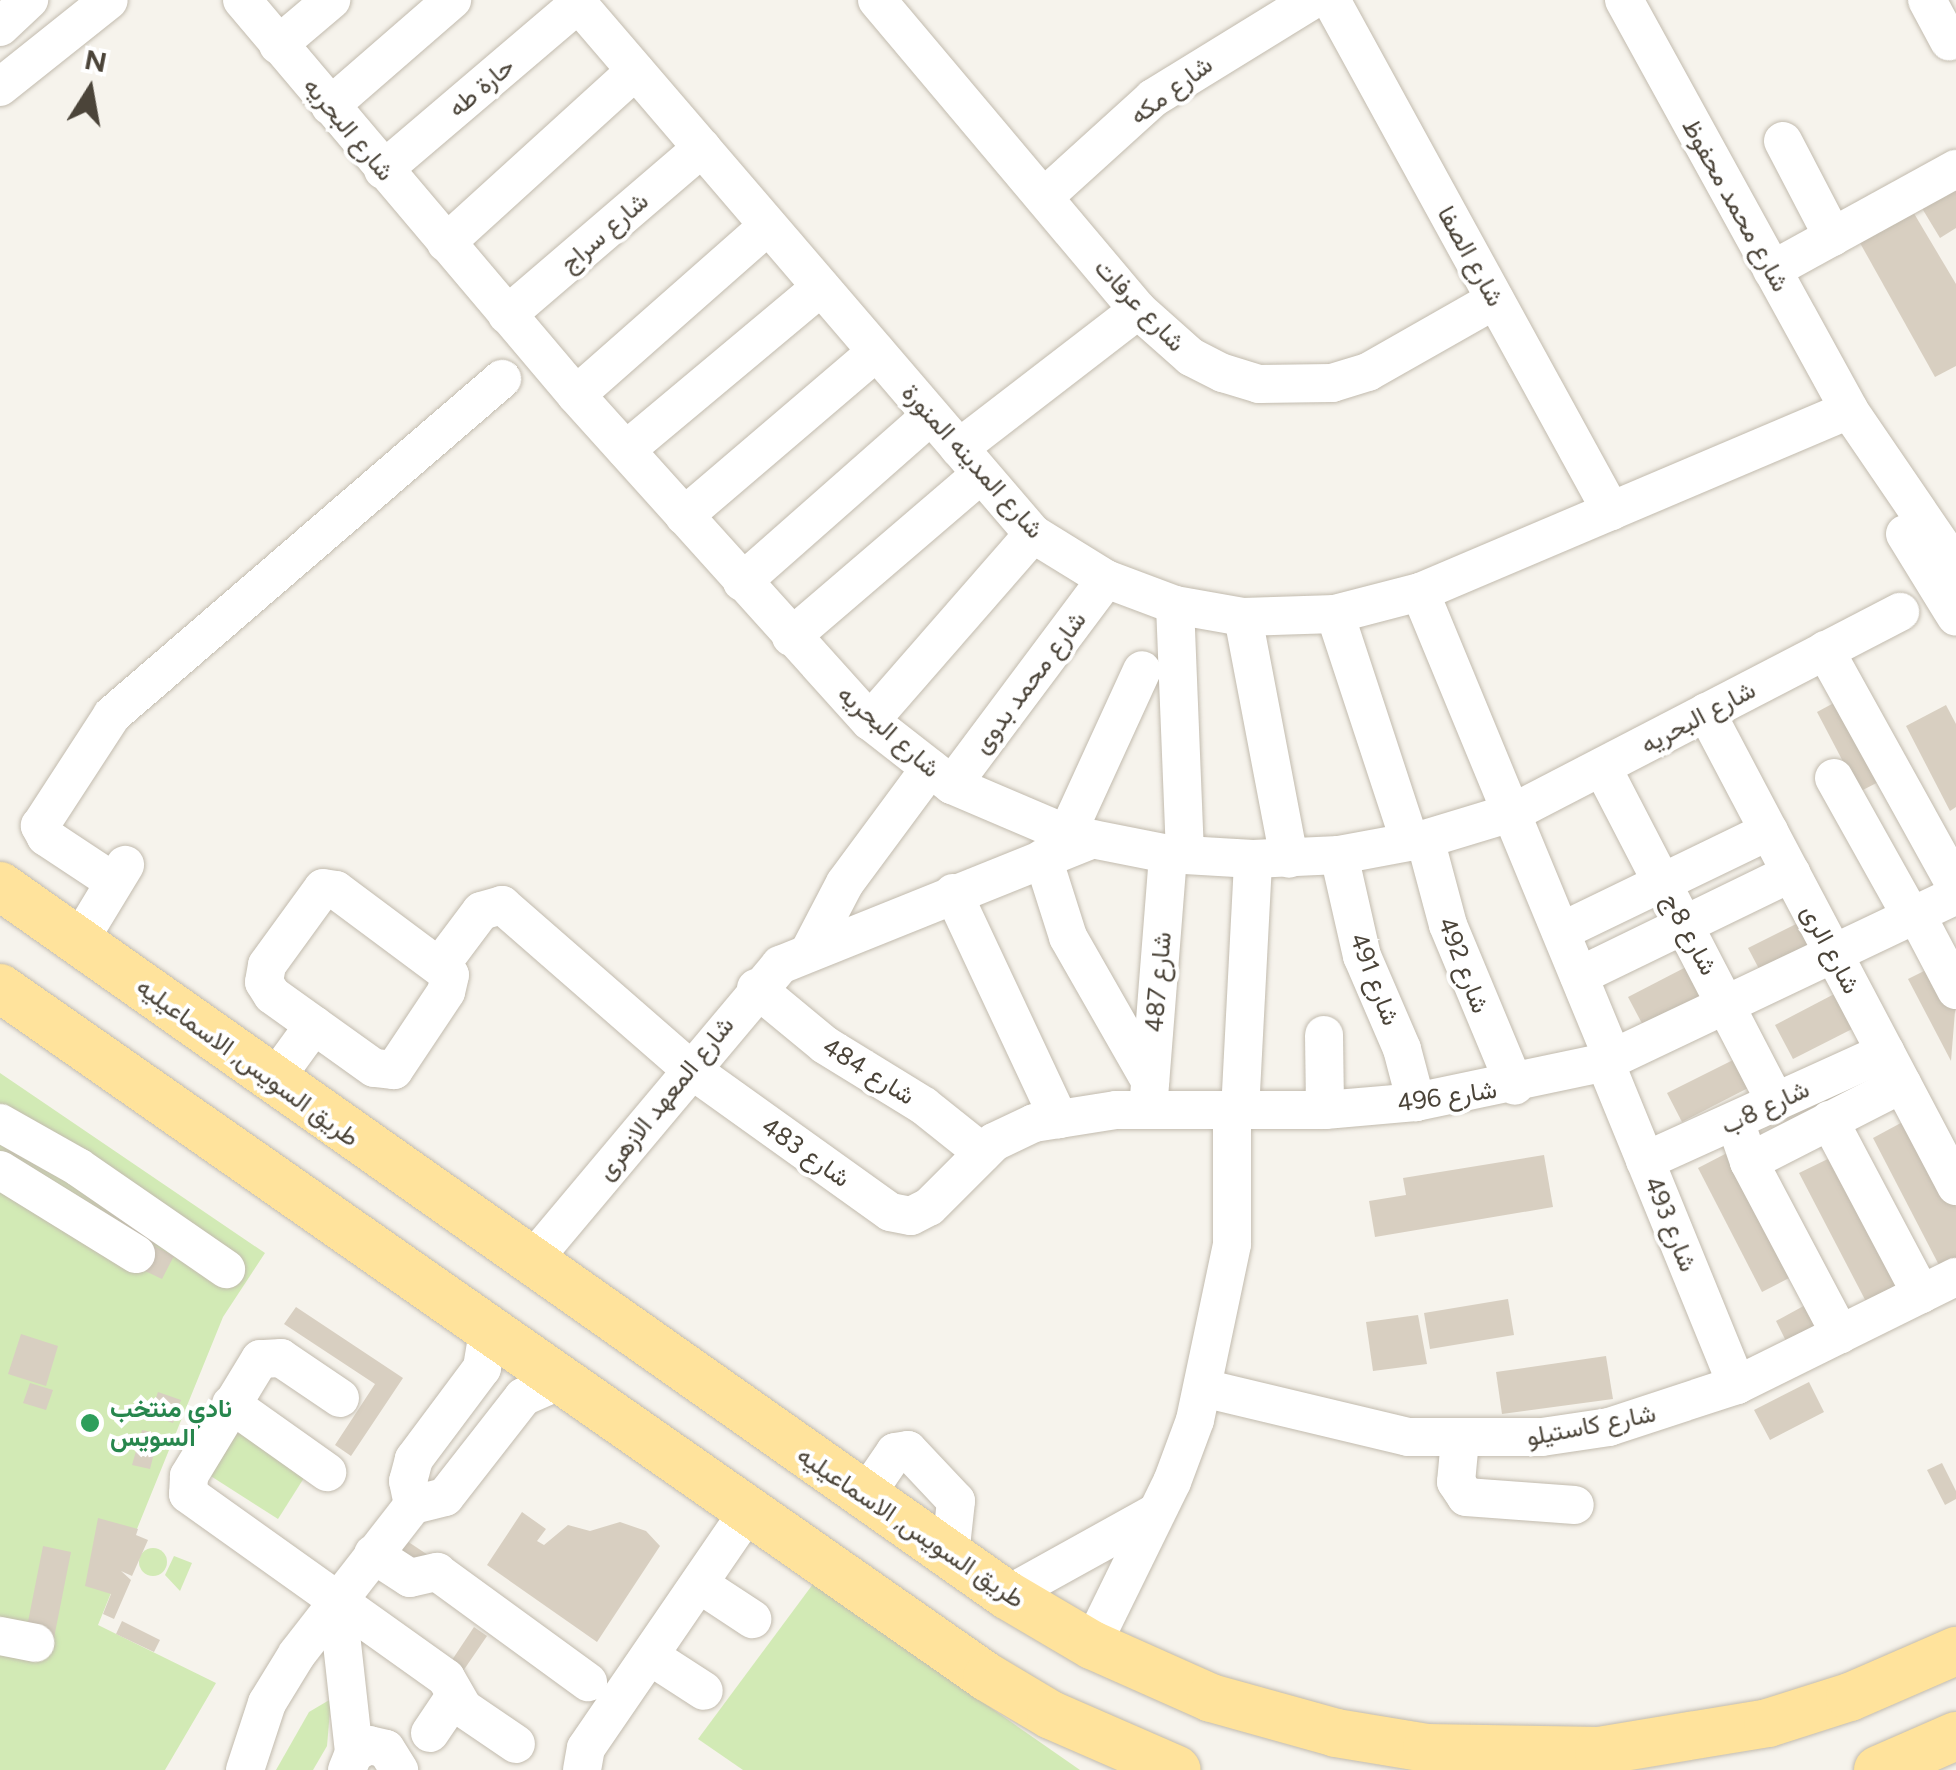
<!DOCTYPE html>
<meta charset="utf-8">
<style>
body{margin:0}
#map{position:relative;width:1956px;height:1770px;overflow:hidden;background:#f6f3ec;font-family:Figtree,Vazirmatn,sans-serif}
div>[style]{position:absolute}
[style*='--x']{left:calc(var(--x)*1px);top:calc(var(--y)*1px);width:calc(var(--w)*1px);rotate:calc(var(--a)*1deg)}
.green>*{inset:0;background:#d2eab5}
.round{border-radius:50%}
.building>*{inset:0;background:#d8cfc1}
.roads{filter:drop-shadow(0 0 2px #c2bbae) drop-shadow(0 0 2px #c2bbae)}
.minor>*{height:38px;margin:-19px;padding:0 19px;transform-origin:19px;border-radius:19px;background:#fff}
.major>*{height:48px;margin:-24px;padding:0 24px;transform-origin:24px;border-radius:24px;background:#ffe39c}
.dots>*{width:28px;height:28px;translate:-50% -50%;box-sizing:border-box;border:5px solid #fff;border-radius:50%}
span{translate:-50% -50%;white-space:nowrap;text-align:center;line-height:1.15;-webkit-text-stroke:8px #fff;paint-order:stroke}
.street-label{font-size:25px;color:#4b4439}
.leisure-label{font-size:25px;color:#27864d;font-weight:700}
.left{translate:0 -50%;text-align:left}
.north{position:absolute;left:40px;top:40px;width:100px;height:100px;-webkit-text-stroke:8px #fff;paint-order:stroke;rotate:11deg;font-size:28px;font-weight:700;line-height:40px;text-align:center;color:#4b4439}
.north::after{content:'';display:block;margin:auto;width:35px;height:45px;background:#4b4439;clip-path:polygon(50% 0,100% 100%,50% 72%,0 100%)}
</style>
<div id="map">
<div class="green">
<div style="clip-path:polygon(0 1073px,265px 1253px,223px 1317px,98px 1625px,216px 1683px,165px 1770px,0 1770px)"></div>
<div style="clip-path:polygon(237px 1425px,309px 1470px,278px 1519px,206px 1473px)"></div>
<div class="round" style="left:139px;top:1548px;width:28px;height:28px"></div>
<div style="clip-path:polygon(174px 1556px,192px 1563px,180px 1591px,165px 1575px)"></div>
<div style="clip-path:polygon(813px 1584px,1080px 1770px,743px 1770px,698px 1739px)"></div>
<div style="clip-path:polygon(331px 1699px,327px 1746px,313px 1770px,276px 1770px,309px 1712px)"></div>
</div>
<div class="building">
<div style="clip-path:polygon(1956px 178px,1956px 228px,1940px 238px,1917px 200px)"></div>
<div style="clip-path:polygon(1909px 205px,1956px 284px,1956px 366px,1935px 377px,1855px 234px)"></div>
<div style="clip-path:polygon(1845px 697px,1888px 777px,1859px 792px,1817px 712px)"></div>
<div style="clip-path:polygon(1946px 705px,1956px 724px,1956px 807px,1950px 811px,1906px 726px)"></div>
<div style="clip-path:polygon(1810px 917px,1829px 953px,1767px 984px,1748px 948px)"></div>
<div style="clip-path:polygon(1938px 964px,1956px 999px,1951px 1061px,1908px 979px)"></div>
<div style="clip-path:polygon(1688px 966px,1706px 1001px,1646px 1031px,1628px 997px)"></div>
<div style="clip-path:polygon(1840px 991px,1858px 1026px,1793px 1059px,1775px 1025px)"></div>
<div style="clip-path:polygon(1735px 1059px,1750px 1087px,1682px 1122px,1667px 1093px)"></div>
<div style="clip-path:polygon(1910px 1118px,1956px 1207px,1956px 1262px,1941px 1269px,1873px 1138px)"></div>
<div style="clip-path:polygon(1727px 1153px,1791px 1277px,1762px 1292px,1698px 1168px)"></div>
<div style="clip-path:polygon(1544px 1155px,1553px 1207px,1375px 1237px,1369px 1201px,1406px 1195px,1403px 1178px)"></div>
<div style="clip-path:polygon(1836px 1155px,1909px 1296px,1873px 1315px,1799px 1173px)"></div>
<div style="clip-path:polygon(154px 1246px,174px 1256px,162px 1279px,143px 1270px)"></div>
<div style="clip-path:polygon(1508px 1299px,1514px 1335px,1430px 1349px,1424px 1313px)"></div>
<div style="clip-path:polygon(1809px 1303px,1825px 1334px,1791px 1351px,1776px 1321px)"></div>
<div style="clip-path:polygon(296px 1307px,403px 1378px,351px 1456px,335px 1445px,375px 1384px,284px 1324px)"></div>
<div style="clip-path:polygon(1418px 1315px,1427px 1364px,1373px 1371px,1366px 1322px)"></div>
<div style="clip-path:polygon(21px 1334px,58px 1346px,46px 1386px,8px 1374px)"></div>
<div style="clip-path:polygon(1606px 1356px,1613px 1399px,1502px 1414px,1496px 1372px)"></div>
<div style="clip-path:polygon(1809px 1382px,1824px 1412px,1770px 1440px,1754px 1410px)"></div>
<div style="clip-path:polygon(30px 1383px,53px 1390px,46px 1410px,23px 1403px)"></div>
<div style="clip-path:polygon(158px 1392px,181px 1400px,173px 1423px,150px 1415px)"></div>
<div style="clip-path:polygon(142px 1430px,159px 1434px,150px 1469px,132px 1465px)"></div>
<div style="clip-path:polygon(1942px 1463px,1956px 1491px,1956px 1499px,1945px 1505px,1927px 1470px)"></div>
<div style="clip-path:polygon(522px 1512px,546px 1529px,537px 1541px,544px 1545px,568px 1525px,590px 1531px,620px 1522px,646px 1531px,660px 1546px,597px 1642px,487px 1565px)"></div>
<div style="clip-path:polygon(98px 1518px,138px 1529px,136px 1535px,148px 1540px,132px 1576px,121px 1571px,131px 1580px,114px 1619px,103px 1614px,111px 1594px,85px 1586px)"></div>
<div style="clip-path:polygon(398px 1535px,428px 1555px,417px 1571px,387px 1550px)"></div>
<div style="clip-path:polygon(43px 1546px,71px 1552px,54px 1638px,26px 1632px)"></div>
<div style="clip-path:polygon(122px 1621px,160px 1640px,154px 1652px,116px 1634px)"></div>
<div style="clip-path:polygon(474px 1627px,487px 1636px,461px 1674px,448px 1666px)"></div>
</div>
<div class="roads">
<div class="minor">
<div style="--x:242;--y:0;--w:517;--a:49.78"></div>
<div style="--x:576;--y:395;--w:439;--a:48"></div>
<div style="--x:870;--y:721;--w:104;--a:38"></div>
<div style="--x:952;--y:785;--w:125;--a:23.1"></div>
<div style="--x:1067;--y:834;--w:103;--a:11.2"></div>
<div style="--x:1168;--y:854;--w:85;--a:3.4"></div>
<div style="--x:1253;--y:859;--w:86;--a:-2.7"></div>
<div style="--x:1339;--y:855;--w:87;--a:-10.5"></div>
<div style="--x:1425;--y:839;--w:93;--a:-16.9"></div>
<div style="--x:1514;--y:812;--w:435;--a:-27.4"></div>
<div style="--x:575;--y:0;--w:704;--a:49.38"></div>
<div style="--x:1033;--y:534;--w:86;--a:31.7"></div>
<div style="--x:1106;--y:579;--w:74;--a:20.6"></div>
<div style="--x:1175;--y:605;--w:69;--a:10"></div>
<div style="--x:1243;--y:617;--w:92;--a:-1.9"></div>
<div style="--x:1335;--y:614;--w:88;--a:-14.5"></div>
<div style="--x:1420;--y:592;--w:466;--a:-23"></div>
<div style="--x:877;--y:0;--w:405;--a:49.9"></div>
<div style="--x:1138;--y:310;--w:71;--a:41.6"></div>
<div style="--x:1191;--y:357;--w:36;--a:27"></div>
<div style="--x:1223;--y:373;--w:38;--a:17"></div>
<div style="--x:1259;--y:384;--w:73;--a:-0.8"></div>
<div style="--x:1332;--y:383;--w:38;--a:-17"></div>
<div style="--x:1368;--y:372;--w:146;--a:-29.6"></div>
<div style="--x:1331;--y:0;--w:583;--a:61.28"></div>
<div style="--x:1624;--y:0;--w:468;--a:61.2"></div>
<div style="--x:1849;--y:410;--w:190;--a:55.7"></div>
<div style="--x:1927;--y:0;--w:47;--a:61.8"></div>
<div style="--x:0;--y:27;--w:40;--a:-43"></div>
<div style="--x:278;--y:45;--w:70;--a:-40.3"></div>
<div style="--x:0;--y:87;--w:139;--a:-38.6"></div>
<div style="--x:330;--y:106;--w:162;--a:-41"></div>
<div style="--x:1783;--y:141;--w:108;--a:62.5"></div>
<div style="--x:383;--y:170;--w:256;--a:-40.4"></div>
<div style="--x:1044;--y:197;--w:147;--a:-42.2"></div>
<div style="--x:1153;--y:98;--w:187;--a:-31.6"></div>
<div style="--x:446;--y:243;--w:256;--a:-42.3"></div>
<div style="--x:1772;--y:270;--w:210;--a:-28.8"></div>
<div style="--x:507;--y:315;--w:257;--a:-40.6"></div>
<div style="--x:576;--y:395;--w:256;--a:-41.4"></div>
<div style="--x:959;--y:448;--w:226;--a:-37.6"></div>
<div style="--x:626;--y:450;--w:254;--a:-39.9"></div>
<div style="--x:684;--y:516;--w:253;--a:-40.5"></div>
<div style="--x:1905;--y:534;--w:97;--a:58.4"></div>
<div style="--x:742;--y:582;--w:251;--a:-41.4"></div>
<div style="--x:1420;--y:592;--w:505;--a:67.55"></div>
<div style="--x:1175;--y:605;--w:250;--a:87.7"></div>
<div style="--x:1335;--y:614;--w:240;--a:71.8"></div>
<div style="--x:1243;--y:617;--w:246;--a:79.2"></div>
<div style="--x:791;--y:637;--w:249;--a:-40.6"></div>
<div style="--x:1825;--y:650;--w:270;--a:61"></div>
<div style="--x:1706;--y:712;--w:536;--a:62.19"></div>
<div style="--x:870;--y:721;--w:248;--a:-48.9"></div>
<div style="--x:1602;--y:767;--w:377;--a:62.6"></div>
<div style="--x:1834;--y:778;--w:158;--a:60.8"></div>
<div style="--x:952;--y:785;--w:257;--a:-53.2"></div>
<div style="--x:1067;--y:834;--w:180;--a:-65.4"></div>
<div style="--x:1425;--y:839;--w:89;--a:75"></div>
<div style="--x:1448;--y:925;--w:174;--a:67.4"></div>
<div style="--x:1339;--y:855;--w:104;--a:77.2"></div>
<div style="--x:1362;--y:956;--w:101;--a:66.7"></div>
<div style="--x:1402;--y:1049;--w:55;--a:75.2"></div>
<div style="--x:1043;--y:858;--w:83;--a:72.4"></div>
<div style="--x:1068;--y:937;--w:166;--a:60.3"></div>
<div style="--x:114;--y:882;--w:82;--a:-146.5"></div>
<div style="--x:46;--y:837;--w:13;--a:-119"></div>
<div style="--x:40;--y:826;--w:132;--a:-57"></div>
<div style="--x:112;--y:715;--w:515;--a:-40.75"></div>
<div style="--x:323;--y:888;--w:13;--a:9"></div>
<div style="--x:336;--y:890;--w:142;--a:36.7"></div>
<div style="--x:450;--y:975;--w:17;--a:103"></div>
<div style="--x:446;--y:992;--w:94;--a:123.7"></div>
<div style="--x:394;--y:1070;--w:20;--a:-174"></div>
<div style="--x:374;--y:1068;--w:125;--a:-144.4"></div>
<div style="--x:272;--y:995;--w:15;--a:-122"></div>
<div style="--x:264;--y:982;--w:17;--a:-80"></div>
<div style="--x:267;--y:965;--w:95;--a:-54"></div>
<div style="--x:953;--y:893;--w:250;--a:64.9"></div>
<div style="--x:1916;--y:914;--w:86;--a:62.2"></div>
<div style="--x:1562;--y:931;--w:230;--a:-25.8"></div>
<div style="--x:79;--y:941;--w:89;--a:-58.8"></div>
<div style="--x:811;--y:948;--w:73;--a:-62.4"></div>
<div style="--x:845;--y:883;--w:143;--a:-53.5"></div>
<div style="--x:442;--y:963;--w:65;--a:-53.1"></div>
<div style="--x:481;--y:911;--w:22;--a:-16"></div>
<div style="--x:502;--y:905;--w:248;--a:41.1"></div>
<div style="--x:689;--y:1068;--w:247;--a:35.6"></div>
<div style="--x:890;--y:1212;--w:21;--a:11"></div>
<div style="--x:911;--y:1216;--w:20;--a:-27"></div>
<div style="--x:929;--y:1207;--w:92;--a:-45"></div>
<div style="--x:994;--y:1142;--w:44;--a:-25.4"></div>
<div style="--x:1034;--y:1123;--w:83;--a:-9"></div>
<div style="--x:1116;--y:1110;--w:209;--a:0"></div>
<div style="--x:1325;--y:1110;--w:91;--a:-5"></div>
<div style="--x:1416;--y:1102;--w:193;--a:-11.9"></div>
<div style="--x:1605;--y:1062;--w:389;--a:-25.4"></div>
<div style="--x:1579;--y:976;--w:236;--a:-25.9"></div>
<div style="--x:756;--y:988;--w:89;--a:39.6"></div>
<div style="--x:825;--y:1045;--w:116;--a:31.6"></div>
<div style="--x:924;--y:1106;--w:75;--a:38.5"></div>
<div style="--x:1324;--y:1035;--w:75;--a:89.2"></div>
<div style="--x:1605;--y:1062;--w:349;--a:67.8"></div>
<div style="--x:274;--y:1080;--w:68;--a:-54"></div>
<div style="--x:1148;--y:1110;--w:257;--a:-85.5"></div>
<div style="--x:1240;--y:1111;--w:252;--a:-87"></div>
<div style="--x:1829;--y:1120;--w:197;--a:62.1"></div>
<div style="--x:1735;--y:1121;--w:43;--a:71.1"></div>
<div style="--x:1749;--y:1162;--w:195;--a:62.1"></div>
<div style="--x:0;--y:1123;--w:90;--a:29.4"></div>
<div style="--x:78;--y:1167;--w:180;--a:34.6"></div>
<div style="--x:1645;--y:1161;--w:264;--a:-24.4"></div>
<div style="--x:1749;--y:1162;--w:172;--a:-27"></div>
<div style="--x:0;--y:1170;--w:160;--a:31.7"></div>
<div style="--x:531;--y:1262;--w:388;--a:-50"></div>
<div style="--x:780;--y:965;--w:337;--a:-21.9"></div>
<div style="--x:489;--y:1326;--w:43;--a:99.5"></div>
<div style="--x:482;--y:1368;--w:114;--a:126.8"></div>
<div style="--x:414;--y:1459;--w:23;--a:105"></div>
<div style="--x:408;--y:1481;--w:25;--a:78"></div>
<div style="--x:413;--y:1505;--w:33;--a:-14"></div>
<div style="--x:445;--y:1497;--w:127;--a:-52"></div>
<div style="--x:523;--y:1397;--w:42;--a:-24.1"></div>
<div style="--x:1203;--y:1388;--w:211;--a:13.4"></div>
<div style="--x:1408;--y:1437;--w:134;--a:0"></div>
<div style="--x:1542;--y:1437;--w:68;--a:-8.5"></div>
<div style="--x:1609;--y:1427;--w:135;--a:-18.2"></div>
<div style="--x:1737;--y:1385;--w:244;--a:-26.3"></div>
<div style="--x:340;--y:1398;--w:71;--a:-145.9"></div>
<div style="--x:281;--y:1358;--w:21;--a:177"></div>
<div style="--x:260;--y:1359;--w:137;--a:121.3"></div>
<div style="--x:189;--y:1476;--w:18;--a:93"></div>
<div style="--x:188;--y:1494;--w:317;--a:35.5"></div>
<div style="--x:446;--y:1678;--w:34;--a:60"></div>
<div style="--x:463;--y:1708;--w:64;--a:34.2"></div>
<div style="--x:231;--y:1404;--w:118;--a:35.3"></div>
<div style="--x:1460;--y:1440;--w:42;--a:95.4"></div>
<div style="--x:1456;--y:1482;--w:18;--a:56"></div>
<div style="--x:1466;--y:1497;--w:109;--a:4.2"></div>
<div style="--x:865;--y:1496;--w:53;--a:-55.7"></div>
<div style="--x:895;--y:1452;--w:13;--a:-9"></div>
<div style="--x:908;--y:1450;--w:70;--a:46.7"></div>
<div style="--x:956;--y:1501;--w:54;--a:96.3"></div>
<div style="--x:373;--y:1554;--w:44;--a:33"></div>
<div style="--x:410;--y:1578;--w:28;--a:-13"></div>
<div style="--x:437;--y:1572;--w:187;--a:36.1"></div>
<div style="--x:699;--y:1584;--w:64;--a:33.4"></div>
<div style="--x:1007;--y:1595;--w:171;--a:-29"></div>
<div style="--x:337;--y:1598;--w:156;--a:83.7"></div>
<div style="--x:0;--y:1636;--w:36;--a:11"></div>
<div style="--x:1092;--y:1645;--w:182;--a:-63.9"></div>
<div style="--x:1172;--y:1482;--w:66;--a:-69.6"></div>
<div style="--x:1195;--y:1420;--w:180;--a:-78.1"></div>
<div style="--x:1232;--y:1244;--w:133;--a:-90"></div>
<div style="--x:650;--y:1656;--w:64;--a:32.9"></div>
<div style="--x:430;--y:1733;--w:45;--a:-56"></div>
<div style="--x:245;--y:1770;--w:71;--a:-71.8"></div>
<div style="--x:267;--y:1703;--w:57;--a:-58.5"></div>
<div style="--x:297;--y:1654;--w:189;--a:-52.1"></div>
<div style="--x:347;--y:1770;--w:18;--a:-68"></div>
<div style="--x:354;--y:1753;--w:17;--a:-28"></div>
<div style="--x:369;--y:1745;--w:17;--a:13"></div>
<div style="--x:386;--y:1749;--w:25;--a:58"></div>
<div style="--x:582;--y:1770;--w:22;--a:-80"></div>
<div style="--x:586;--y:1748;--w:288;--a:-55.6"></div>
</div>
<div class="major">
<div style="--x:0;--y:886;--w:1232;--a:35.15"></div>
<div style="--x:1007;--y:1595;--w:99;--a:30.5"></div>
<div style="--x:1092;--y:1645;--w:130;--a:24"></div>
<div style="--x:1211;--y:1698;--w:130;--a:15.6"></div>
<div style="--x:1336;--y:1733;--w:92;--a:9.4"></div>
<div style="--x:1427;--y:1748;--w:172;--a:1"></div>
<div style="--x:1599;--y:1751;--w:171;--a:-9.4"></div>
<div style="--x:1768;--y:1723;--w:86;--a:-17.6"></div>
<div style="--x:1850;--y:1697;--w:116;--a:-23.5"></div>
<div style="--x:0;--y:988;--w:1204;--a:34.92"></div>
<div style="--x:987;--y:1677;--w:74;--a:30.7"></div>
<div style="--x:1051;--y:1715;--w:137;--a:23.6"></div>
<div style="--x:1878;--y:1770;--w:85;--a:-23.6"></div>
</div>
</div>
<div class="dots">
<div style="left:90px;top:1423px;background:#2e9e5b"></div>
</div>
<div class="street-label">
<span style="left:481px;top:87px;rotate:-40deg">حارة طه</span>
<span style="left:1171px;top:90px;rotate:-37deg">شارع مكه</span>
<span style="left:349px;top:129px;rotate:50deg">شارع البحريه</span>
<span style="left:1736px;top:205px;rotate:61deg">شارع محمد محفوظ</span>
<span style="left:604px;top:232px;rotate:-41deg">شارع سراج</span>
<span style="left:1471px;top:256px;rotate:61deg">شارع الصفا</span>
<span style="left:1140px;top:305px;rotate:46deg">شارع عرفات</span>
<span style="left:973px;top:461px;rotate:48deg">شارع المدينه المنورة</span>
<span style="left:1029px;top:682px;rotate:-53deg">شارع محمد بدوى</span>
<span style="left:1698px;top:717px;rotate:-28deg">شارع البحريه</span>
<span style="left:889px;top:731px;rotate:41deg">شارع البحريه</span>
<span style="left:1690px;top:934px;rotate:62deg">شارع 8ج</span>
<span style="left:1831px;top:949px;rotate:62deg">شارع الرى</span>
<span style="left:1464px;top:965px;rotate:69deg">شارع 492</span>
<span style="left:1375px;top:979px;rotate:69deg">شارع 491</span>
<span style="left:1158px;top:982px;rotate:-85deg">شارع 487</span>
<span style="left:248px;top:1062px;rotate:36deg">طريق السويس, الاسماعيليه</span>
<span style="left:869px;top:1071px;rotate:32deg">شارع 484</span>
<span style="left:1447px;top:1096px;rotate:-8deg">شارع 496</span>
<span style="left:665px;top:1098px;rotate:-51deg">شارع المعهد الازهرى</span>
<span style="left:1765px;top:1107px;rotate:-25deg">شارع 8ب</span>
<span style="left:806px;top:1152px;rotate:35deg">شارع 483</span>
<span style="left:1671px;top:1224px;rotate:68deg">شارع 493</span>
<span style="left:1591px;top:1425px;rotate:-11deg">شارع كاستيلو</span>
<span style="left:911px;top:1527px;rotate:34deg">طريق السويس, الاسماعيليه</span>
</div>
<div class="leisure-label">
<span class="left" style="left:110px;top:1423px">نادي منتخب<br>السويس</span>
</div>
<div class="north">N</div>
</div>
